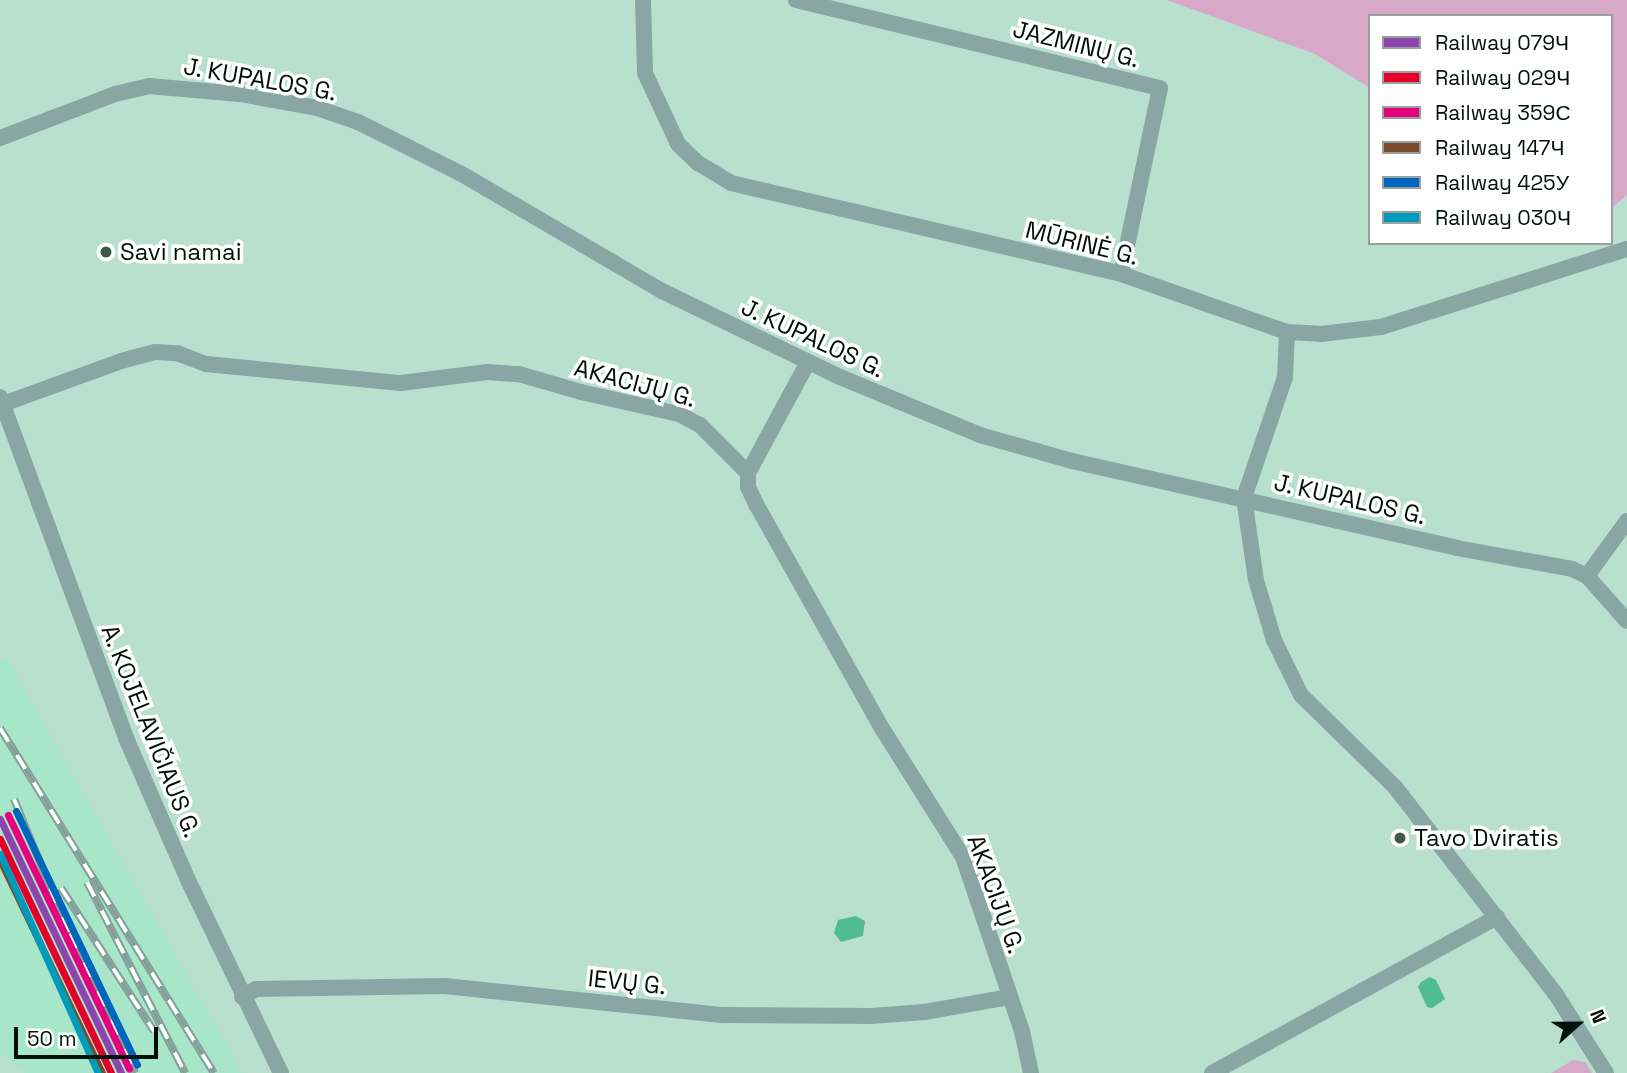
<!DOCTYPE html>
<meta charset="utf-8">
<style>
body{margin:0}
#map{position:relative;width:1627px;height:1073px;overflow:hidden;background:#b9e0ce;font-family:"Space Grotesk",sans-serif}
div>[style]{position:absolute}
[style*='--x']{left:calc(var(--x)*1px);top:calc(var(--y)*1px);width:calc(var(--w)*1px);rotate:calc(var(--a)*1deg)}
.built>*{inset:0;background:#a7e6c9}
.forest>*{inset:0;background:#d7a8c8}
.water>*{inset:0;background:#4fbc96}
.minor>*{height:16px;margin:-8px;padding:0 8px;transform-origin:8px;border-radius:8px;background:#8aa6a4}
.rail>*{height:8px;margin-top:-4px;transform-origin:0;background:repeating-linear-gradient(90deg,#fff 0 16px,#85a09b 0 32px);box-sizing:border-box;border-block:2px solid #85a09b}
.rail-1>*{height:7px;margin:-3.5px;padding:0 3.5px;transform-origin:3.5px;border-radius:3.5px;background:#8e44ad}
.rail-2>*{height:7px;margin:-3.5px;padding:0 3.5px;transform-origin:3.5px;border-radius:3.5px;background:#e4002b}
.rail-3>*{height:7px;margin:-3.5px;padding:0 3.5px;transform-origin:3.5px;border-radius:3.5px;background:#e5007d}
.rail-4>*{height:7px;margin:-3.5px;padding:0 3.5px;transform-origin:3.5px;border-radius:3.5px;background:#7a4b2a}
.rail-5>*{height:7px;margin:-3.5px;padding:0 3.5px;transform-origin:3.5px;border-radius:3.5px;background:#0065bd}
.rail-6>*{height:7px;margin:-3.5px;padding:0 3.5px;transform-origin:3.5px;border-radius:3.5px;background:#009aba}
.dots>*{width:19px;height:19px;translate:-50% -50%;box-sizing:border-box;border:4px solid #fff;border-radius:50%}
span{translate:-50% -50%;white-space:nowrap;text-align:center;line-height:1.15;-webkit-text-stroke:7px #fff;paint-order:stroke}
.street-label{font-size:24px;color:#001008}
.poi-label{font-size:24px;color:#001008}
.left{translate:0 -50%;text-align:left}
.legend{position:absolute;left:1368px;top:14px;width:245px;height:231px;box-sizing:border-box;background:#fff;border:2px solid #999f9c;margin:0;padding:9px 12px;list-style:none;font-size:21px;color:#001008}
.legend li{display:flex;align-items:center;gap:14px;height:35px}
.legend b{width:35px;border:2px solid #999f9c}
.north{position:absolute;left:1543px;top:989px;width:70px;height:70px;-webkit-text-stroke:5px #fff;paint-order:stroke;rotate:69deg;font-size:19px;font-weight:700;line-height:28px;text-align:center;color:#001008}
.north::after{content:'';display:block;margin:auto;width:24px;height:32px;background:#001008;clip-path:polygon(50% 0,100% 100%,50% 72%,0 100%)}
.scale{position:absolute;left:14px;top:1027px;width:144px;height:32px;box-sizing:border-box;border:4px solid #001008;border-top:0;padding-left:9px;font-size:21px;line-height:24px;white-space:nowrap;color:#001008;-webkit-text-stroke:5px #fff;paint-order:stroke}
</style>
<div id="map">
<div class="built">
<div style="clip-path:polygon(7px 659px,242px 1073px,26px 1073px,0 1052px,0 660px)"></div>
</div>
<div class="forest">
<div style="clip-path:polygon(1167px 0,1627px 0,1627px 195px,1611px 209px,1611px 16px,1370px 16px,1370px 88px,1315px 54px)"></div>
<div style="clip-path:polygon(1573px 1060px,1585px 1062px,1592px 1073px,1551px 1073px)"></div>
</div>
<div class="water">
<div style="clip-path:polygon(856px 916px,865px 921px,863px 936px,841px 942px,834px 933px,838px 920px)"></div>
<div style="clip-path:polygon(1430px 977px,1436px 980px,1445px 999px,1432px 1008px,1427px 1007px,1418px 987px,1421px 982px)"></div>
</div>
<div class="minor">
<div style="--x:643;--y:0;--w:73;--a:88.4"></div>
<div style="--x:645;--y:73;--w:78;--a:65.1"></div>
<div style="--x:678;--y:144;--w:28;--a:44"></div>
<div style="--x:698;--y:163;--w:39;--a:31"></div>
<div style="--x:731;--y:183;--w:400;--a:13.1"></div>
<div style="--x:1121;--y:274;--w:176;--a:19.3"></div>
<div style="--x:1287;--y:332;--w:34;--a:3"></div>
<div style="--x:1321;--y:334;--w:60;--a:-6.7"></div>
<div style="--x:1381;--y:327;--w:258;--a:-17.6"></div>
<div style="--x:796;--y:0;--w:374;--a:13.6"></div>
<div style="--x:1160;--y:88;--w:190;--a:101.8"></div>
<div style="--x:0;--y:138;--w:123;--a:-20.9"></div>
<div style="--x:115;--y:94;--w:35;--a:-13"></div>
<div style="--x:149;--y:86;--w:91;--a:5"></div>
<div style="--x:240;--y:94;--w:78;--a:10.3"></div>
<div style="--x:317;--y:108;--w:43;--a:18.9"></div>
<div style="--x:358;--y:122;--w:114;--a:26.6"></div>
<div style="--x:460;--y:173;--w:234;--a:30.3"></div>
<div style="--x:662;--y:291;--w:198;--a:25.8"></div>
<div style="--x:840;--y:377;--w:152;--a:22.5"></div>
<div style="--x:980;--y:435;--w:96;--a:15.8"></div>
<div style="--x:1072;--y:461;--w:395;--a:12.7"></div>
<div style="--x:1457;--y:548;--w:117;--a:10.3"></div>
<div style="--x:1572;--y:569;--w:17;--a:25"></div>
<div style="--x:1587;--y:576;--w:60;--a:48.4"></div>
<div style="--x:1287;--y:332;--w:45;--a:92.5"></div>
<div style="--x:1285;--y:377;--w:128;--a:108.7"></div>
<div style="--x:1244;--y:498;--w:83;--a:81.7"></div>
<div style="--x:1256;--y:580;--w:63;--a:73.3"></div>
<div style="--x:1274;--y:640;--w:61;--a:63.9"></div>
<div style="--x:1301;--y:695;--w:132;--a:44.4"></div>
<div style="--x:1395;--y:787;--w:261;--a:52.2"></div>
<div style="--x:1555;--y:993;--w:95;--a:57.5"></div>
<div style="--x:0;--y:397;--w:364;--a:69.7"></div>
<div style="--x:126;--y:738;--w:157;--a:66.4"></div>
<div style="--x:189;--y:882;--w:212;--a:64.3"></div>
<div style="--x:3;--y:404;--w:126;--a:-20"></div>
<div style="--x:121;--y:361;--w:35;--a:-15"></div>
<div style="--x:155;--y:352;--w:22;--a:3"></div>
<div style="--x:177;--y:353;--w:31;--a:21"></div>
<div style="--x:206;--y:364;--w:196;--a:5.6"></div>
<div style="--x:401;--y:383;--w:87;--a:-7.3"></div>
<div style="--x:487;--y:372;--w:32;--a:4"></div>
<div style="--x:519;--y:374;--w:65;--a:16.2"></div>
<div style="--x:581;--y:392;--w:100;--a:12.7"></div>
<div style="--x:679;--y:414;--w:24;--a:28"></div>
<div style="--x:700;--y:425;--w:68;--a:45"></div>
<div style="--x:748;--y:473;--w:14;--a:90"></div>
<div style="--x:748;--y:487;--w:19;--a:65"></div>
<div style="--x:756;--y:504;--w:259;--a:60.7"></div>
<div style="--x:883;--y:730;--w:150;--a:57.8"></div>
<div style="--x:963;--y:857;--w:184;--a:71.3"></div>
<div style="--x:1022;--y:1031;--w:43;--a:77.9"></div>
<div style="--x:748;--y:473;--w:126;--a:-61.6"></div>
<div style="--x:1587;--y:576;--w:68;--a:-54"></div>
<div style="--x:242;--y:997;--w:16;--a:-30"></div>
<div style="--x:256;--y:989;--w:189;--a:-0.9"></div>
<div style="--x:445;--y:986;--w:280;--a:6"></div>
<div style="--x:723;--y:1015;--w:148;--a:0.4"></div>
<div style="--x:871;--y:1016;--w:54;--a:-4.2"></div>
<div style="--x:925;--y:1012;--w:85;--a:-10.1"></div>
<div style="--x:1212;--y:1073;--w:325;--a:-28.7"></div>
</div>
<div class="rail">
<div style="--x:0;--y:728;--w:406;--a:58.2"></div>
<div style="--x:14;--y:799;--w:146;--a:67.8"></div>
<div style="--x:69;--y:934;--w:154;--a:64.6"></div>
<div style="--x:87;--y:882;--w:215;--a:62.8"></div>
<div style="--x:61;--y:888;--w:171;--a:57"></div>
</div>
<div class="rail-1">
<div style="--x:0;--y:819;--w:281;--a:64.5"></div>
</div>
<div class="rail-2">
<div style="--x:0;--y:839;--w:259;--a:64.6"></div>
</div>
<div class="rail-3">
<div style="--x:8;--y:815;--w:281;--a:64.5"></div>
</div>
<div class="rail-4">
<div style="--x:0;--y:860;--w:236;--a:64.4"></div>
</div>
<div class="rail-5">
<div style="--x:16;--y:811;--w:281;--a:64.5"></div>
</div>
<div class="rail-6">
<div style="--x:0;--y:854;--w:240;--a:65.9"></div>
</div>
<div class="dots">
<div style="left:106px;top:252px;background:#41594d"></div>
<div style="left:1400px;top:838px;background:#41594d"></div>
</div>
<div class="street-label">
<span style="left:1076px;top:44px;rotate:14deg">JAZMINŲ G.</span>
<span style="left:260px;top:79px;rotate:10deg">J. KUPALOS G.</span>
<span style="left:1082px;top:243px;rotate:14deg">MŪRINĖ G.</span>
<span style="left:813px;top:338px;rotate:25deg">J. KUPALOS G.</span>
<span style="left:635px;top:383px;rotate:15deg">AKACIJŲ G.</span>
<span style="left:1350px;top:499px;rotate:13deg">J. KUPALOS G.</span>
<span style="left:151px;top:731px;rotate:68deg">A. KOJELAVIČIAUS G.</span>
<span style="left:996px;top:894px;rotate:70deg">AKACIJŲ G.</span>
<span style="left:627px;top:982px;rotate:6deg">IEVŲ G.</span>
</div>
<div class="poi-label">
<span class="left" style="left:120px;top:252px">Savi namai</span>
<span class="left" style="left:1414px;top:838px">Tavo Dviratis</span>
</div>
<ul class="legend">
<li><b style="height:9px;background:#8e44ad"></b>Railway 079Ч</li>
<li><b style="height:9px;background:#e4002b"></b>Railway 029Ч</li>
<li><b style="height:9px;background:#e5007d"></b>Railway 359С</li>
<li><b style="height:9px;background:#7a4b2a"></b>Railway 147Ч</li>
<li><b style="height:9px;background:#0065bd"></b>Railway 425У</li>
<li><b style="height:9px;background:#009aba"></b>Railway 030Ч</li>
</ul>
<div class="north">N</div>
<div class="scale">50 m</div>
</div>
